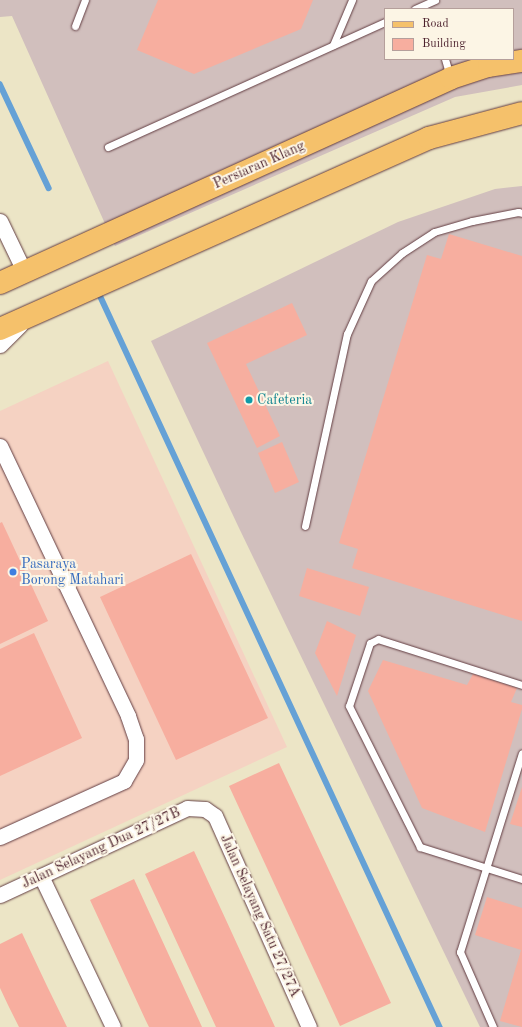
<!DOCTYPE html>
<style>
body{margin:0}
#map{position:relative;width:522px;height:1027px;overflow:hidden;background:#ece5c6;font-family:"Old Standard TT",serif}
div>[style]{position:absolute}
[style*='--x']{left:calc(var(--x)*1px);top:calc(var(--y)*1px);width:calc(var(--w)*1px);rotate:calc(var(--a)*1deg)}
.built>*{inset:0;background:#f5d2c2}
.industrial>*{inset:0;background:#d1bfbd}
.stream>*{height:5.5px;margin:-2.75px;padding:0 2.75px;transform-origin:2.75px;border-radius:2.75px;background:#65a1d6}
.building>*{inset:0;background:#f7ae9f}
.roads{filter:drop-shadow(0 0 1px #623d42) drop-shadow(0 0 1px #623d42)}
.lane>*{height:7px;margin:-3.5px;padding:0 3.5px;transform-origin:3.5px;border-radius:3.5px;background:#fff}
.street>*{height:15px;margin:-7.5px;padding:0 7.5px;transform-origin:7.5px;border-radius:7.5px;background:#fff}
.primary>*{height:22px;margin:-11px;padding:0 11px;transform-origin:11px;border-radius:11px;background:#f5c16b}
.dots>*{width:11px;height:11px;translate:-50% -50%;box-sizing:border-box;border:2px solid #fcf5e5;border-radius:50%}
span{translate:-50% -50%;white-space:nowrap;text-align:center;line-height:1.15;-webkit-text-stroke:4px #fcf5e5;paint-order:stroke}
.street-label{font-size:14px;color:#4a1f2b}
.culture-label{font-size:14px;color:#0d838f}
.left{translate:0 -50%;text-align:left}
.shop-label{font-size:14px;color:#366cbe}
.legend{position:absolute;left:384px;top:8px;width:130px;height:52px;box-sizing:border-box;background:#fcf5e5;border:1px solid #b59f9b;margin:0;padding:5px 7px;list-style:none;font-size:12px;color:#4a1f2b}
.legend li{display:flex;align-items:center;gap:8px;height:20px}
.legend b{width:20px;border:1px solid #b59f9b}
</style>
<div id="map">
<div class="built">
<div style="clip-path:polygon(108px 361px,287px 747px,0 880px,0 411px)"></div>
</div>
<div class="industrial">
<div style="clip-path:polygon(evenodd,0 0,522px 0,522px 85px,455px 97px,115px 246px,12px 16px,0 17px,0 0,385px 9px,513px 9px,513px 59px,385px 59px,385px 9px)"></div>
<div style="clip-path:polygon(522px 186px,522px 1027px,480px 1027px,239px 528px,151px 341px,398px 222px,495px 189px)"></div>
</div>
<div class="stream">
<div style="--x:0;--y:84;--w:115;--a:64.8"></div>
<div style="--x:98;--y:291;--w:812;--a:65.08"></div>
</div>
<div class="building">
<div style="clip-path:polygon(158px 0,313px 0,301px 29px,194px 74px,137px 50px)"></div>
<div style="clip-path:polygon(449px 234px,522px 256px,522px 621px,352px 568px,358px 549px,339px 543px,427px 255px,441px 259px)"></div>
<div style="clip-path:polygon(292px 303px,307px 335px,246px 364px,280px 436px,257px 448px,207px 343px)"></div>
<div style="clip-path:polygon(282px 442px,299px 482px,275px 493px,258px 453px)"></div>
<div style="clip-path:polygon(2px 522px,48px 621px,0 644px,0 523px)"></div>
<div style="clip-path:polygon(191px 554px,268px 718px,176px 760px,100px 597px)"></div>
<div style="clip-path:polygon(307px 568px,369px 587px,360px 616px,299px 596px)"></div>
<div style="clip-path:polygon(327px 621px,356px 635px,337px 696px,315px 653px)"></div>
<div style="clip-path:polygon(34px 633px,82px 738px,0 776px,0 649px)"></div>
<div style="clip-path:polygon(383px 660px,467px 685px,473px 674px,517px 688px,511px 702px,522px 705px,522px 709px,485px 832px,422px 808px,368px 691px)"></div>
<div style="clip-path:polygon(279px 763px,391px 1003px,340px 1026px,229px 786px)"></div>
<div style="clip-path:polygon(522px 787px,522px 827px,510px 824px)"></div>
<div style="clip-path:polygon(194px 851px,226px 920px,275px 1027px,216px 1027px,161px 908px,145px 874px)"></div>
<div style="clip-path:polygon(134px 879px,150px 914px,202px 1027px,149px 1027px,146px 1021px,90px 900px)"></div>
<div style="clip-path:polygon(487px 897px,522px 908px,522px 1027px,500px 1021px,521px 950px,475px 935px)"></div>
<div style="clip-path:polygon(22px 933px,47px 986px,67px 1027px,19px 1027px,8px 1005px,0 988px,0 944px)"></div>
</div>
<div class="roads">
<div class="lane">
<div style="--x:415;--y:9;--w:22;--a:-24"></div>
<div style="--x:75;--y:26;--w:28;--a:-69"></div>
<div style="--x:333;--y:45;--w:49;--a:-67.1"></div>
<div style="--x:445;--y:59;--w:18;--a:74"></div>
<div style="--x:108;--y:147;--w:304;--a:-24.3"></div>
<div style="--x:305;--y:526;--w:197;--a:-77.7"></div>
<div style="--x:347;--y:334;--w:58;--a:-65.6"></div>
<div style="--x:371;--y:281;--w:42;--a:-42.1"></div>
<div style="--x:402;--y:253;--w:38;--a:-33"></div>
<div style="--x:434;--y:232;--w:40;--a:-16"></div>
<div style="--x:472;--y:221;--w:47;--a:-11.1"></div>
<div style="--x:518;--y:212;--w:4;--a:14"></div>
<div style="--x:522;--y:685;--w:151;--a:-162.3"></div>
<div style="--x:378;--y:639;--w:9;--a:153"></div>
<div style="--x:370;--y:643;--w:66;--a:108.4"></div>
<div style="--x:349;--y:706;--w:158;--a:63.3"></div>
<div style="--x:420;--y:847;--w:107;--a:17.4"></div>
<div style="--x:493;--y:1027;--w:82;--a:-113.7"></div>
<div style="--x:460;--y:952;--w:208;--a:-72.7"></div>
</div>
<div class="street">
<div style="--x:0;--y:221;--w:55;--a:64.4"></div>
<div style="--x:0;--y:345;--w:28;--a:-45"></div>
<div style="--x:0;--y:446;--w:299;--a:64.6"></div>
<div style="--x:128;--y:716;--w:24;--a:71"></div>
<div style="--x:136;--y:739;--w:21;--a:90"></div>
<div style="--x:136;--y:760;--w:24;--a:120"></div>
<div style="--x:124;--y:781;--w:136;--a:155.7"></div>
<div style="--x:41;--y:876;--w:167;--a:64.5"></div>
<div style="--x:0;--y:895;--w:206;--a:-24.9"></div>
<div style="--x:187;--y:808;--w:18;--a:3"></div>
<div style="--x:205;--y:809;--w:12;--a:35"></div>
<div style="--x:215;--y:816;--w:231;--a:66"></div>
</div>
<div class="primary">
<div style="--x:0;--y:283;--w:495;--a:-24.4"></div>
<div style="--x:451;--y:78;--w:40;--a:-18"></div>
<div style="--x:489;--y:66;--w:33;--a:-9"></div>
<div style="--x:0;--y:329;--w:470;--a:-24"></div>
<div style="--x:429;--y:138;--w:96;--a:-15"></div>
</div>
</div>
<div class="dots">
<div style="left:249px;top:400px;background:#0f9aa8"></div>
<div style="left:13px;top:572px;background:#3f7fe0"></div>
</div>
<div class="street-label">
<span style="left:259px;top:165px;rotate:-24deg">Persiaran Klang</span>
<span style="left:101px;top:848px;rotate:-25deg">Jalan Selayang Dua 27/27B</span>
<span style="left:260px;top:916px;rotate:66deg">Jalan Selayang Satu 27/27A</span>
</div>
<div class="culture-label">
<span class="left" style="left:257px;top:400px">Cafeteria</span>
</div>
<div class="shop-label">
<span class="left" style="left:21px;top:572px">Pasaraya<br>Borong Matahari</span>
</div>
<ul class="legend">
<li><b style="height:5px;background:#f5c16b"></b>Road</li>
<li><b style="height:11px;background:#f7ae9f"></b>Building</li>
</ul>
</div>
